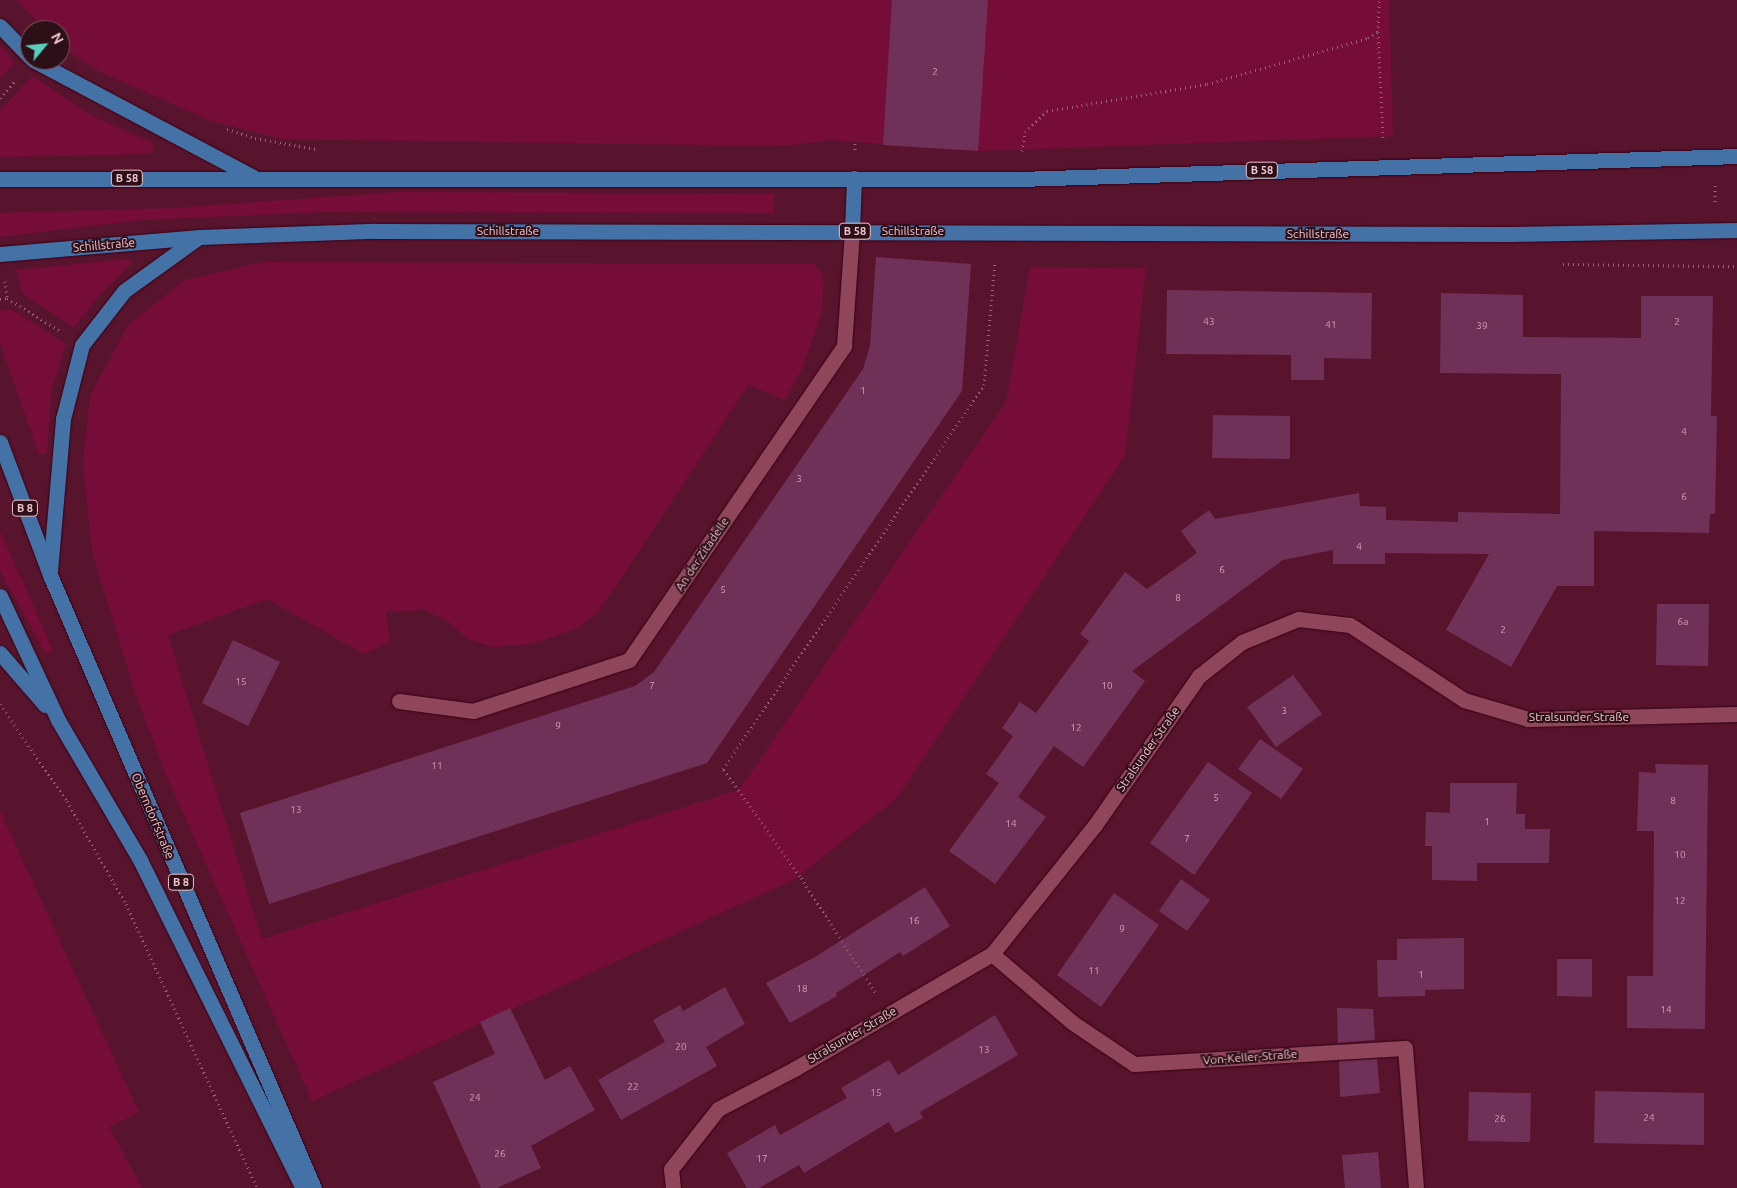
<!DOCTYPE html>
<meta charset="utf-8">
<style>
body{margin:0}
#map{position:relative;width:1737px;height:1188px;overflow:hidden;background:#59142d;font-family:Ubuntu,sans-serif}
div>[style]{position:absolute}
[style*='--x']{left:calc(var(--x)*1px);top:calc(var(--y)*1px);width:calc(var(--w)*1px);rotate:calc(var(--a)*1deg)}
.green>*{inset:0;background:#760c38}
.building>*{inset:0;background:#6f3158}
.path>*{height:3px;margin-top:-1.5px;transform-origin:0;background:repeating-linear-gradient(90deg,#9c6274 0 1px,transparent 0 5px)}
.roads{filter:drop-shadow(0 0 1px #360316) drop-shadow(0 0 1px #360316)}
.service>*{height:15px;margin:-7.5px;padding:0 7.5px;transform-origin:7.5px;border-radius:7.5px;background:#8f455a}
.minor>*{height:15px;margin:-7.5px;padding:0 7.5px;transform-origin:7.5px;border-radius:7.5px;background:#8f455a}
.primary>*{height:15px;margin:-7.5px;padding:0 7.5px;transform-origin:7.5px;border-radius:7.5px;background:#4471a6}
span{translate:-50% -50%;white-space:nowrap;text-align:center;line-height:1.15;-webkit-text-stroke:4px #2d0f18;paint-order:stroke}
.number-label{font-size:10px;color:#d09fb0}
.number-label span{-webkit-text-stroke-width:0}
.shield-label span{padding:1px 4px;background:#2d0f18;border:1px solid;border-radius:4px;-webkit-text-stroke-width:0}
.shield-label{font-size:11px;color:#f0c4cd;font-weight:700}
.street-label{font-size:12px;color:#f0c4cd}
.north{position:absolute;left:20px;top:20px;width:50px;height:50px;box-sizing:border-box;background:#2d0f18;border:1px solid #7b5760;border-radius:50%;rotate:62deg;font-size:14px;font-weight:700;line-height:20px;text-align:center;color:#f0c4cd}
.north::after{content:'';display:block;margin:auto;width:18px;height:22px;background:#59cebf;clip-path:polygon(50% 0,100% 100%,50% 72%,0 100%)}
</style>
<div id="map">
<div class="green">
<div style="clip-path:polygon(17px 0,1389px 0,1393px 136px,978px 151px,830px 140px,786px 146px,282px 139px,211px 121px,100px 72px,65px 49px,60px 44px,60px 30px,45px 30px)"></div>
<div style="clip-path:polygon(0 46px,15px 62px,0 79px)"></div>
<div style="clip-path:polygon(32px 76px,91px 115px,152px 143px,154px 149px,149px 154px,0 157px,0 111px)"></div>
<div style="clip-path:polygon(400px 192px,774px 194px,774px 213px,324px 212px,141px 220px,0 237px,0 213px,173px 208px)"></div>
<div style="clip-path:polygon(129px 259px,132px 263px,96px 299px,74px 328px,22px 293px,16px 270px)"></div>
<div style="clip-path:polygon(264px 262px,814px 264px,824px 276px,822px 312px,804px 365px,785px 400px,748px 385px,617px 585px,595px 615px,576px 629px,531px 644px,493px 647px,468px 639px,450px 623px,425px 610px,386px 612px,390px 642px,364px 654px,267px 599px,168px 635px,262px 939px,739px 790px,1006px 402px,1030px 267px,1146px 268px,1125px 456px,898px 797px,795px 879px,312px 1101px,165px 772px,136px 695px,92px 552px,83px 464px,90px 396px,128px 325px,185px 280px)"></div>
<div style="clip-path:polygon(11px 309px,66px 344px,51px 391px,47px 454px,39px 454px,0 343px,0 310px)"></div>
<div style="clip-path:polygon(0 531px,53px 650px,46px 654px,0 571px)"></div>
<div style="clip-path:polygon(0 811px,139px 1112px,109px 1127px,142px 1188px,0 1188px)"></div>
</div>
<div class="building">
<div style="clip-path:polygon(892px 0,988px 0,978px 151px,883px 145px)"></div>
<div style="clip-path:polygon(876px 257px,971px 264px,962px 391px,707px 763px,269px 904px,240px 813px,635px 686px,654px 672px,863px 369px,870px 346px)"></div>
<div style="clip-path:polygon(1167px 290px,1372px 293px,1371px 359px,1324px 358px,1324px 380px,1291px 380px,1291px 355px,1166px 354px)"></div>
<div style="clip-path:polygon(1441px 293px,1523px 295px,1523px 337px,1641px 338px,1641px 296px,1713px 296px,1711px 416px,1717px 416px,1715px 514px,1710px 514px,1709px 533px,1594px 531px,1594px 586px,1557px 586px,1511px 667px,1446px 630px,1489px 554px,1385px 553px,1385px 564px,1333px 564px,1333px 550px,1283px 560px,1132px 671px,1145px 681px,1083px 767px,1054px 746px,1018px 797px,1046px 817px,995px 884px,949px 851px,999px 783px,986px 774px,1013px 736px,1002px 728px,1020px 702px,1036px 713px,1089px 641px,1080px 634px,1125px 572px,1147px 589px,1197px 553px,1181px 531px,1209px 510px,1215px 519px,1359px 493px,1360px 506px,1386px 507px,1386px 520px,1458px 522px,1458px 512px,1560px 514px,1561px 374px,1440px 373px)"></div>
<div style="clip-path:polygon(1213px 415px,1290px 416px,1290px 459px,1212px 458px)"></div>
<div style="clip-path:polygon(1657px 604px,1709px 604px,1708px 666px,1656px 665px)"></div>
<div style="clip-path:polygon(233px 640px,280px 662px,248px 726px,202px 703px)"></div>
<div style="clip-path:polygon(1293px 675px,1322px 714px,1276px 747px,1247px 707px)"></div>
<div style="clip-path:polygon(1260px 739px,1303px 769px,1281px 799px,1238px 769px)"></div>
<div style="clip-path:polygon(1208px 762px,1252px 793px,1194px 875px,1150px 843px)"></div>
<div style="clip-path:polygon(1655px 764px,1708px 765px,1705px 1029px,1627px 1028px,1627px 976px,1653px 976px,1654px 831px,1637px 831px,1639px 772px,1656px 773px)"></div>
<div style="clip-path:polygon(1450px 783px,1517px 783px,1516px 814px,1525px 814px,1525px 829px,1550px 829px,1549px 863px,1477px 863px,1477px 881px,1432px 880px,1432px 846px,1425px 846px,1426px 812px,1450px 813px)"></div>
<div style="clip-path:polygon(1181px 879px,1210px 900px,1187px 931px,1159px 911px)"></div>
<div style="clip-path:polygon(925px 887px,950px 926px,903px 956px,900px 952px,836px 993px,837px 996px,790px 1023px,766px 983px,815px 957px)"></div>
<div style="clip-path:polygon(1114px 893px,1159px 925px,1101px 1007px,1057px 975px)"></div>
<div style="clip-path:polygon(1464px 938px,1464px 989px,1425px 990px,1425px 996px,1378px 997px,1377px 960px,1397px 960px,1397px 939px)"></div>
<div style="clip-path:polygon(1557px 959px,1592px 959px,1592px 997px,1557px 996px)"></div>
<div style="clip-path:polygon(725px 987px,745px 1024px,706px 1047px,717px 1066px,621px 1120px,598px 1080px,665px 1042px,653px 1020px,680px 1005px,683px 1011px)"></div>
<div style="clip-path:polygon(510px 1008px,545px 1080px,570px 1066px,595px 1110px,531px 1146px,541px 1168px,497px 1188px,481px 1188px,433px 1082px,495px 1054px,480px 1022px)"></div>
<div style="clip-path:polygon(1337px 1008px,1373px 1009px,1375px 1040px,1338px 1043px)"></div>
<div style="clip-path:polygon(995px 1015px,1018px 1055px,920px 1112px,923px 1118px,895px 1133px,889px 1122px,804px 1173px,799px 1165px,759px 1188px,747px 1188px,727px 1153px,775px 1125px,780px 1135px,847px 1098px,841px 1088px,889px 1060px,898px 1075px)"></div>
<div style="clip-path:polygon(1377px 1059px,1380px 1093px,1340px 1097px,1339px 1061px)"></div>
<div style="clip-path:polygon(1595px 1091px,1704px 1093px,1704px 1145px,1594px 1143px)"></div>
<div style="clip-path:polygon(1469px 1092px,1531px 1093px,1530px 1142px,1468px 1141px)"></div>
<div style="clip-path:polygon(1378px 1152px,1381px 1188px,1345px 1188px,1342px 1155px)"></div>
</div>
<div class="path">
<div style="--x:1378;--y:32;--w:108;--a:87.3"></div>
<div style="--x:0;--y:98;--w:23;--a:-49"></div>
<div style="--x:227;--y:129;--w:29;--a:18"></div>
<div style="--x:255;--y:138;--w:62;--a:10.2"></div>
<div style="--x:855;--y:150;--w:8;--a:-90"></div>
<div style="--x:1022;--y:151;--w:19;--a:-81"></div>
<div style="--x:1025;--y:132;--w:30;--a:-44"></div>
<div style="--x:1047;--y:111;--w:162;--a:-9.6"></div>
<div style="--x:1207;--y:84;--w:167;--a:-15.9"></div>
<div style="--x:1368;--y:38;--w:12;--a:-31"></div>
<div style="--x:1378;--y:32;--w:32;--a:-88"></div>
<div style="--x:1715;--y:202;--w:18;--a:-90"></div>
<div style="--x:1563;--y:264;--w:174;--a:0.7"></div>
<div style="--x:5;--y:281;--w:17;--a:83"></div>
<div style="--x:0;--y:299;--w:7;--a:-8"></div>
<div style="--x:7;--y:298;--w:62;--a:31.9"></div>
<div style="--x:0;--y:704;--w:118;--a:55.4"></div>
<div style="--x:67;--y:801;--w:119;--a:60.2"></div>
<div style="--x:126;--y:904;--w:313;--a:65.2"></div>
<div style="--x:875;--y:992;--w:138;--a:-122.9"></div>
<div style="--x:800;--y:876;--w:132;--a:-125.7"></div>
<div style="--x:723;--y:769;--w:464;--a:-55.8"></div>
<div style="--x:984;--y:385;--w:124;--a:-84.9"></div>
</div>
<div class="roads">
<div class="service">
<div style="--x:399;--y:701;--w:75;--a:7.7"></div>
<div style="--x:473;--y:711;--w:164;--a:-18.1"></div>
<div style="--x:629;--y:660;--w:381;--a:-55.6"></div>
<div style="--x:844;--y:346;--w:115;--a:-86"></div>
<div style="--x:992;--y:954;--w:106;--a:40.4"></div>
<div style="--x:1073;--y:1023;--w:73;--a:33.9"></div>
</div>
<div class="minor">
<div style="--x:1134;--y:1064;--w:271;--a:-3.4"></div>
<div style="--x:1405;--y:1048;--w:140;--a:85.5"></div>
<div style="--x:673;--y:1188;--w:19;--a:-96"></div>
<div style="--x:671;--y:1169;--w:76;--a:-51.9"></div>
<div style="--x:718;--y:1109;--w:88;--a:-27.7"></div>
<div style="--x:796;--y:1068;--w:227;--a:-30.2"></div>
<div style="--x:992;--y:954;--w:165;--a:-51.4"></div>
<div style="--x:1095;--y:825;--w:182;--a:-55.1"></div>
<div style="--x:1199;--y:676;--w:55;--a:-38.3"></div>
<div style="--x:1242;--y:642;--w:61;--a:-22.3"></div>
<div style="--x:1298;--y:619;--w:52;--a:6.6"></div>
<div style="--x:1350;--y:625;--w:136;--a:33.3"></div>
<div style="--x:1464;--y:700;--w:67;--a:16.5"></div>
<div style="--x:1528;--y:719;--w:209;--a:-1.4"></div>
</div>
<div class="primary">
<div style="--x:0;--y:26;--w:43;--a:45.9"></div>
<div style="--x:33;--y:60;--w:249;--a:28"></div>
<div style="--x:0;--y:179;--w:1019;--a:0"></div>
<div style="--x:1019;--y:179;--w:718;--a:-1.83"></div>
<div style="--x:852;--y:231;--w:53;--a:-87.8"></div>
<div style="--x:0;--y:254;--w:200;--a:-4.9"></div>
<div style="--x:199;--y:237;--w:176;--a:-2"></div>
<div style="--x:375;--y:231;--w:1135;--a:0.15"></div>
<div style="--x:1510;--y:234;--w:227;--a:-1"></div>
<div style="--x:0;--y:442;--w:142;--a:69.4"></div>
<div style="--x:50;--y:575;--w:667;--a:66.7"></div>
<div style="--x:50;--y:571;--w:153;--a:-85.1"></div>
<div style="--x:63;--y:419;--w:76;--a:-75.6"></div>
<div style="--x:82;--y:345;--w:68;--a:-52.1"></div>
<div style="--x:124;--y:291;--w:92;--a:-35.8"></div>
<div style="--x:0;--y:596;--w:137;--a:64.9"></div>
<div style="--x:58;--y:720;--w:162;--a:59.6"></div>
<div style="--x:140;--y:860;--w:366;--a:63.6"></div>
<div style="--x:0;--y:653;--w:69;--a:49.1"></div>
</div>
</div>
<div class="number-label">
<span style="left:935px;top:72px">2</span>
<span style="left:1209px;top:322px">43</span>
<span style="left:1677px;top:322px">2</span>
<span style="left:1331px;top:325px">41</span>
<span style="left:1482px;top:326px">39</span>
<span style="left:863px;top:391px">1</span>
<span style="left:1684px;top:432px">4</span>
<span style="left:799px;top:479px">3</span>
<span style="left:1684px;top:497px">6</span>
<span style="left:1359px;top:547px">4</span>
<span style="left:1222px;top:570px">6</span>
<span style="left:723px;top:590px">5</span>
<span style="left:1178px;top:598px">8</span>
<span style="left:1683px;top:622px">6a</span>
<span style="left:1503px;top:630px">2</span>
<span style="left:241px;top:682px">15</span>
<span style="left:652px;top:686px">7</span>
<span style="left:1107px;top:686px">10</span>
<span style="left:1284px;top:711px">3</span>
<span style="left:558px;top:726px">9</span>
<span style="left:1076px;top:728px">12</span>
<span style="left:437px;top:766px">11</span>
<span style="left:1216px;top:798px">5</span>
<span style="left:1673px;top:801px">8</span>
<span style="left:296px;top:810px">13</span>
<span style="left:1487px;top:822px">1</span>
<span style="left:1011px;top:824px">14</span>
<span style="left:1187px;top:839px">7</span>
<span style="left:1680px;top:855px">10</span>
<span style="left:1680px;top:901px">12</span>
<span style="left:914px;top:921px">16</span>
<span style="left:1122px;top:929px">9</span>
<span style="left:1094px;top:971px">11</span>
<span style="left:1421px;top:975px">1</span>
<span style="left:802px;top:989px">18</span>
<span style="left:1666px;top:1010px">14</span>
<span style="left:681px;top:1047px">20</span>
<span style="left:984px;top:1050px">13</span>
<span style="left:633px;top:1087px">22</span>
<span style="left:876px;top:1093px">15</span>
<span style="left:475px;top:1098px">24</span>
<span style="left:1649px;top:1118px">24</span>
<span style="left:1500px;top:1119px">26</span>
<span style="left:500px;top:1154px">26</span>
<span style="left:762px;top:1159px">17</span>
</div>
<div class="shield-label">
<span style="left:1262px;top:170px">B 58</span>
<span style="left:127px;top:178px">B 58</span>
<span style="left:855px;top:231px">B 58</span>
<span style="left:25px;top:508px">B 8</span>
<span style="left:181px;top:882px">B 8</span>
</div>
<div class="street-label">
<span style="left:508px;top:231px">Schillstraße</span>
<span style="left:913px;top:231px">Schillstraße</span>
<span style="left:1318px;top:234px">Schillstraße</span>
<span style="left:104px;top:245px;rotate:-5deg">Schillstraße</span>
<span style="left:702px;top:554px;rotate:-56deg">An der Zitadelle</span>
<span style="left:1579px;top:717px">Stralsunder Straße</span>
<span style="left:1148px;top:749px;rotate:-55deg">Stralsunder Straße</span>
<span style="left:153px;top:816px;rotate:67deg">Oberndorfstraße</span>
<span style="left:852px;top:1035px;rotate:-30deg">Stralsunder Straße</span>
<span style="left:1250px;top:1057px;rotate:-4deg">Von-Keller-Straße</span>
</div>
<div class="north">N</div>
</div>
